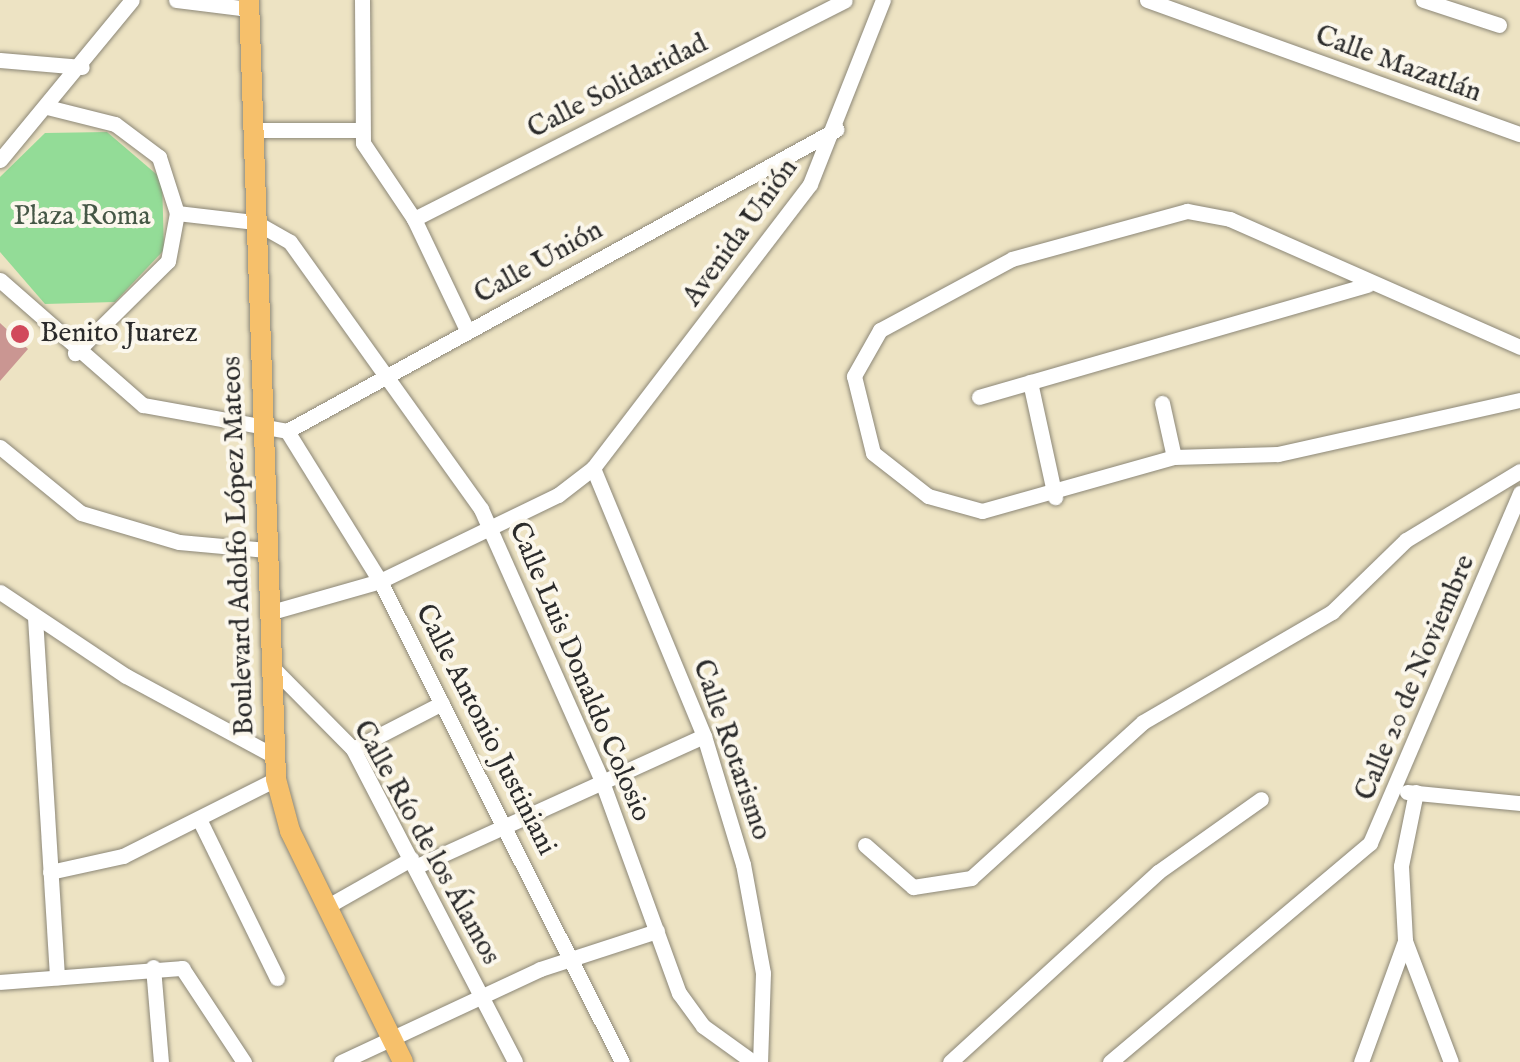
<!DOCTYPE html>
<meta charset="utf-8">
<style>
body{margin:0}
#map{position:relative;width:1520px;height:1062px;overflow:hidden;background:#ede3c3;font-family:"IM FELL English",serif}
div>[style]{position:absolute}
[style*='--x']{left:calc(var(--x)*1px);top:calc(var(--y)*1px);width:calc(var(--w)*1px);rotate:calc(var(--a)*1deg)}
.green>*{inset:0;background:#93dc97}
.building>*{inset:0;background:#ca9692}
.roads{filter:drop-shadow(0 0 2px #8c8777) drop-shadow(0 0 2px #8c8777)}
.minor>*{height:15px;margin:-7.5px;padding:0 7.5px;transform-origin:7.5px;border-radius:7.5px;background:#fff}
.major>*{height:20px;margin:-10px;padding:0 10px;transform-origin:10px;border-radius:10px;background:#f6c06b}
.dots>*{width:28px;height:28px;translate:-50% -50%;box-sizing:border-box;border:5px solid #fbf7ec;border-radius:50%}
span{translate:-50% -50%;white-space:nowrap;text-align:center;line-height:1.15;-webkit-text-stroke:8px #fbf7ec;paint-order:stroke}
.street-label{font-size:28px;color:#2b2b2b}
.park-label{font-size:28px;color:#455746}
.poi-label{font-size:28px;color:#2b2b2b}
.left{translate:0 -50%;text-align:left}
</style>
<div id="map">
<div class="green">
<div style="clip-path:polygon(107px 132px,162px 179px,164px 250px,115px 302px,45px 304px,0 252px,0 177px,45px 133px)"></div>
</div>
<div class="building">
<div style="clip-path:polygon(0 323px,28px 349px,0 381px)"></div>
</div>
<div class="roads">
<div class="minor">
<div style="--x:176;--y:0;--w:74;--a:7"></div>
<div style="--x:362;--y:0;--w:143;--a:89.6"></div>
<div style="--x:363;--y:143;--w:92;--a:56.1"></div>
<div style="--x:414;--y:219;--w:123;--a:64.5"></div>
<div style="--x:1147;--y:0;--w:396;--a:19.8"></div>
<div style="--x:1423;--y:0;--w:80;--a:18.2"></div>
<div style="--x:0;--y:60;--w:82;--a:4.9"></div>
<div style="--x:47;--y:107;--w:70;--a:14"></div>
<div style="--x:115;--y:124;--w:55;--a:36.9"></div>
<div style="--x:159;--y:157;--w:59;--a:72.2"></div>
<div style="--x:177;--y:213;--w:49;--a:100.6"></div>
<div style="--x:168;--y:261;--w:131;--a:135.3"></div>
<div style="--x:251;--y:130;--w:108;--a:0"></div>
<div style="--x:0;--y:160;--w:207;--a:-50.5"></div>
<div style="--x:177;--y:213;--w:79;--a:6.6"></div>
<div style="--x:255;--y:222;--w:40;--a:29.7"></div>
<div style="--x:290;--y:242;--w:328;--a:54.4"></div>
<div style="--x:481;--y:509;--w:295;--a:66"></div>
<div style="--x:601;--y:779;--w:228;--a:70"></div>
<div style="--x:679;--y:993;--w:41;--a:54"></div>
<div style="--x:703;--y:1026;--w:62;--a:35.8"></div>
<div style="--x:414;--y:219;--w:483;--a:-26.9"></div>
<div style="--x:0;--y:280;--w:190;--a:41.2"></div>
<div style="--x:143;--y:405;--w:146;--a:10.2"></div>
<div style="--x:287;--y:431;--w:627;--a:-28.77"></div>
<div style="--x:1520;--y:347;--w:317;--a:-156.2"></div>
<div style="--x:1230;--y:219;--w:44;--a:-169.5"></div>
<div style="--x:1187;--y:211;--w:181;--a:164.7"></div>
<div style="--x:1012;--y:259;--w:150;--a:151.7"></div>
<div style="--x:880;--y:330;--w:53;--a:119.5"></div>
<div style="--x:854;--y:376;--w:79;--a:76.1"></div>
<div style="--x:873;--y:453;--w:70;--a:38"></div>
<div style="--x:928;--y:496;--w:56;--a:15.5"></div>
<div style="--x:982;--y:511;--w:199;--a:-15.7"></div>
<div style="--x:1174;--y:457;--w:104;--a:-1.7"></div>
<div style="--x:1278;--y:454;--w:248;--a:-12.6"></div>
<div style="--x:1030;--y:382;--w:118;--a:77.7"></div>
<div style="--x:979;--y:397;--w:404;--a:-16.1"></div>
<div style="--x:1162;--y:403;--w:55;--a:77.5"></div>
<div style="--x:287;--y:431;--w:176;--a:58.2"></div>
<div style="--x:380;--y:581;--w:538;--a:63.29"></div>
<div style="--x:0;--y:447;--w:104;--a:39.2"></div>
<div style="--x:81;--y:513;--w:102;--a:16.5"></div>
<div style="--x:179;--y:542;--w:88;--a:5.2"></div>
<div style="--x:593;--y:468;--w:290;--a:67.5"></div>
<div style="--x:704;--y:736;--w:134;--a:73.1"></div>
<div style="--x:743;--y:864;--w:111;--a:79.6"></div>
<div style="--x:763;--y:973;--w:89;--a:91.9"></div>
<div style="--x:0;--y:592;--w:151;--a:33.7"></div>
<div style="--x:126;--y:676;--w:168;--a:28.4"></div>
<div style="--x:268;--y:613;--w:116;--a:-15.9"></div>
<div style="--x:380;--y:581;--w:198;--a:-25.8"></div>
<div style="--x:558;--y:495;--w:44;--a:-37.6"></div>
<div style="--x:593;--y:468;--w:357;--a:-52.6"></div>
<div style="--x:810;--y:184;--w:198;--a:-68.4"></div>
<div style="--x:35;--y:617;--w:361;--a:86.5"></div>
<div style="--x:271;--y:666;--w:117;--a:45.3"></div>
<div style="--x:353;--y:749;--w:352;--a:62.6"></div>
<div style="--x:353;--y:749;--w:100;--a:-27.3"></div>
<div style="--x:1407;--y:792;--w:114;--a:5.6"></div>
<div style="--x:1416;--y:792;--w:76;--a:101.5"></div>
<div style="--x:1401;--y:866;--w:75;--a:86.9"></div>
<div style="--x:1405;--y:941;--w:129;--a:69.2"></div>
<div style="--x:200;--y:821;--w:175;--a:63.9"></div>
<div style="--x:865;--y:845;--w:64;--a:41.2"></div>
<div style="--x:913;--y:887;--w:59;--a:-8.8"></div>
<div style="--x:971;--y:878;--w:232;--a:-42.2"></div>
<div style="--x:1143;--y:722;--w:219;--a:-30.2"></div>
<div style="--x:1332;--y:612;--w:103;--a:-44.2"></div>
<div style="--x:1406;--y:540;--w:133;--a:-31.2"></div>
<div style="--x:415;--y:867;--w:317;--a:-24.4"></div>
<div style="--x:50;--y:872;--w:75;--a:-12.4"></div>
<div style="--x:123;--y:856;--w:171;--a:-26.7"></div>
<div style="--x:326;--y:907;--w:98;--a:-29.5"></div>
<div style="--x:153;--y:967;--w:95;--a:85.2"></div>
<div style="--x:0;--y:982;--w:183;--a:-4.4"></div>
<div style="--x:182;--y:968;--w:113;--a:56.6"></div>
<div style="--x:341;--y:1062;--w:220;--a:-25"></div>
<div style="--x:540;--y:969;--w:123;--a:-18"></div>
<div style="--x:950;--y:1062;--w:282;--a:-42.4"></div>
<div style="--x:1158;--y:872;--w:126;--a:-35.3"></div>
<div style="--x:1110;--y:1062;--w:340;--a:-40.1"></div>
<div style="--x:1370;--y:843;--w:381;--a:-66.8"></div>
<div style="--x:1361;--y:1062;--w:129;--a:-70"></div>
</div>
<div class="major">
<div style="--x:249;--y:0;--w:779;--a:88.01"></div>
<div style="--x:276;--y:779;--w:54;--a:74.9"></div>
<div style="--x:290;--y:831;--w:257;--a:63.9"></div>
</div>
</div>
<div class="dots">
<div style="left:20px;top:334px;background:#d1495b"></div>
</div>
<div class="street-label">
<span style="left:1398px;top:65px;rotate:20deg">Calle Mazatlán</span>
<span style="left:618px;top:87px;rotate:-27deg">Calle Solidaridad</span>
<span style="left:741px;top:233px;rotate:-54deg">Avenida Unión</span>
<span style="left:539px;top:263px;rotate:-29deg">Calle Unión</span>
<span style="left:239px;top:546px;rotate:-92deg">Boulevard Adolfo López Mateos</span>
<span style="left:579px;top:672px;rotate:67deg">Calle Luis Donaldo Colosio</span>
<span style="left:1416px;top:678px;rotate:-67deg">Calle 20 de Noviembre</span>
<span style="left:485px;top:730px;rotate:63deg">Calle Antonio Justiniani</span>
<span style="left:731px;top:750px;rotate:71deg">Calle Rotarismo</span>
<span style="left:426px;top:843px;rotate:61deg">Calle Río de los Álamos</span>
</div>
<div class="park-label">
<span style="left:82px;top:217px">Plaza Roma</span>
</div>
<div class="poi-label">
<span class="left" style="left:40px;top:334px">Benito Juarez</span>
</div>
</div>
